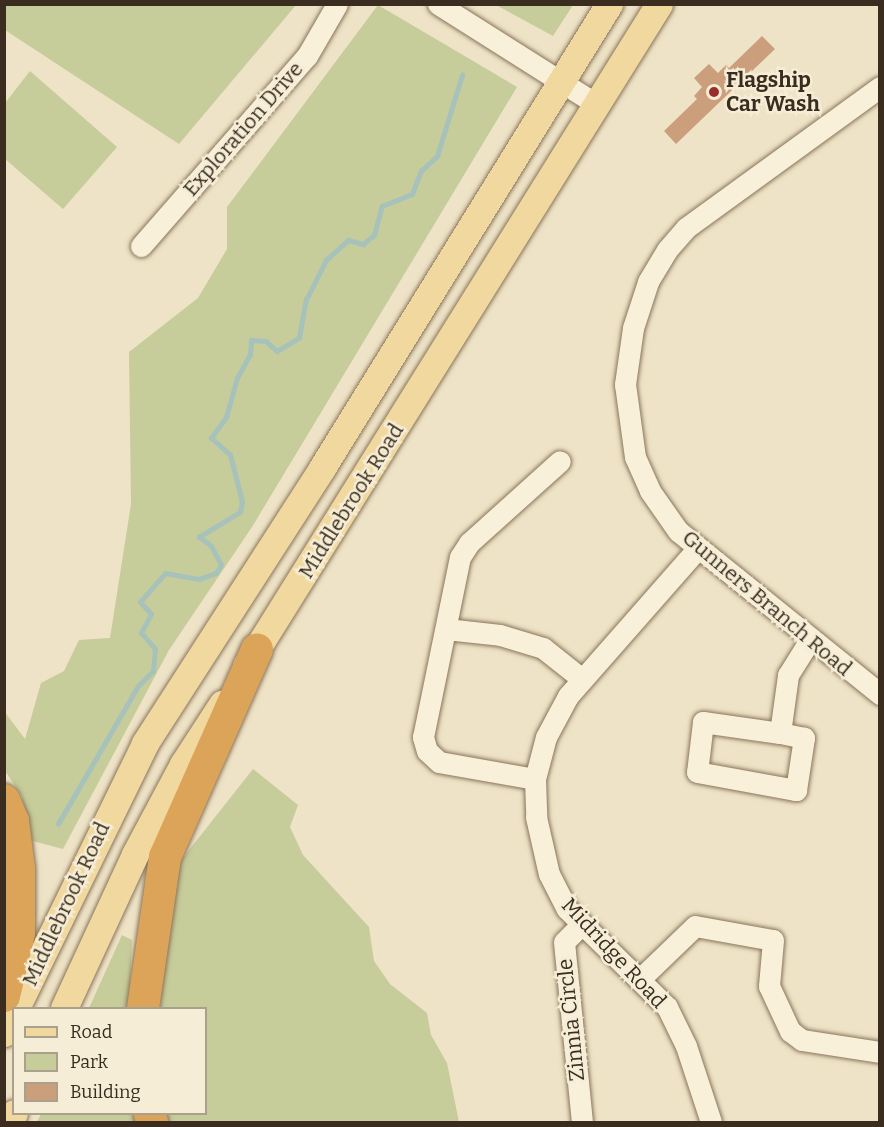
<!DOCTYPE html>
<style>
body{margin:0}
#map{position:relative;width:884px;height:1127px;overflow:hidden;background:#eee3c6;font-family:Bitter,serif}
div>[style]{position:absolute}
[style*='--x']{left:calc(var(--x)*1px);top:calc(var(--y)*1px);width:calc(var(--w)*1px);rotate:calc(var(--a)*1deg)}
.green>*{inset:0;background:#c6cc9a}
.stream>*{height:4.5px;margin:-2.25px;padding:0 2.25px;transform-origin:2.25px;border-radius:2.25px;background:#a7c2ba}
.building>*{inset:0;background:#cc9f7c}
.roads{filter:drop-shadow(0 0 2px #89755c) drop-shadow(0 0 2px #89755c)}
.minor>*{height:21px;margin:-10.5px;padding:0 10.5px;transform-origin:10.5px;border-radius:10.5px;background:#f9f0da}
.major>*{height:27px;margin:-13.5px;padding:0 13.5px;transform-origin:13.5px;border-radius:13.5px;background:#f0d89f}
.highway>*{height:32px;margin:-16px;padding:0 16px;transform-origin:16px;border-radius:16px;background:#dca458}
.dots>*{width:16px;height:16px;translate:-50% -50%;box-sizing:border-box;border:3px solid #f6edd6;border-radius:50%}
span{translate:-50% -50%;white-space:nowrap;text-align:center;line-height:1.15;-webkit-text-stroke:5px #f6edd6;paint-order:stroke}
.poi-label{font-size:21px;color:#3a2d1f;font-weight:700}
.left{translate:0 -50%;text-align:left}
.street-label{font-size:21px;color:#3a2d1f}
.frame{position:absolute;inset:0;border:6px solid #3a2d1f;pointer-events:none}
.legend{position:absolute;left:12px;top:1007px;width:195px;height:108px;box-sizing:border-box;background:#f6edd6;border:2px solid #aba08d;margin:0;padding:8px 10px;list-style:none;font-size:18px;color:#3a2d1f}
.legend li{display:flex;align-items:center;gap:12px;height:30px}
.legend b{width:30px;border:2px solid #aba08d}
</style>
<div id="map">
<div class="green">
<div style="clip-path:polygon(4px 5px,5px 4px,296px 5px,179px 144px,5px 30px)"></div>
<div style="clip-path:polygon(378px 5px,517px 87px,252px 527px,169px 650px,63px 849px,29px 840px,22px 796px,5px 771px,4px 711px,25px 739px,41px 683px,64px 671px,79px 640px,110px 638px,131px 504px,129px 352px,198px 298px,227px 249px,227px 207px)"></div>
<div style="clip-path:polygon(496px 5px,573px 5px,553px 36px)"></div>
<div style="clip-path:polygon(30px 71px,117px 147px,63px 209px,5px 159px,5px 103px)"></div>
<div style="clip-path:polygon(253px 769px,298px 805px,290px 827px,303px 855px,369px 927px,374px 961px,390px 984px,427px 1013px,431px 1035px,447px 1063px,459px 1122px,168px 1122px,167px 1114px,206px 1114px,206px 1008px,160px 1008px,168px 904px,182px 859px)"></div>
<div style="clip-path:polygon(122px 935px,132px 940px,129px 1008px,89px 1008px)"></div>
<div style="clip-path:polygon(41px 1114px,137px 1114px,139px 1122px,37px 1122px)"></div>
</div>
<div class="stream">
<div style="--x:58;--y:824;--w:160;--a:-59.9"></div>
<div style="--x:138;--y:686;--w:21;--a:-45"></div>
<div style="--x:153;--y:671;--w:22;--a:-85"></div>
<div style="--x:155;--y:649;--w:21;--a:-131"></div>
<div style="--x:141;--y:633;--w:21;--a:-62"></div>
<div style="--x:151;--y:614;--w:16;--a:-133"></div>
<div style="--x:140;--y:602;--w:38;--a:-49"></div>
<div style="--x:165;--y:573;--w:35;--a:10"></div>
<div style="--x:199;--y:579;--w:18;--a:-19"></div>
<div style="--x:216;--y:573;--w:9;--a:-58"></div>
<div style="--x:221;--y:565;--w:21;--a:-118"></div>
<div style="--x:211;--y:546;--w:15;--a:-143"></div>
<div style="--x:199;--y:537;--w:48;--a:-31.4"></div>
<div style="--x:240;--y:512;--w:10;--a:-79"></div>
<div style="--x:242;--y:502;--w:49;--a:-104.3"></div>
<div style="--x:230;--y:455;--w:25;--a:-138"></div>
<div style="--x:211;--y:438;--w:26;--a:-54"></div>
<div style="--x:226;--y:417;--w:41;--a:-74.2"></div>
<div style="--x:237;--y:378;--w:26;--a:-61"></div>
<div style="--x:250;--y:355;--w:15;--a:-86"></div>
<div style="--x:251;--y:340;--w:15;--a:4"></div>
<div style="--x:266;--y:341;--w:15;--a:42"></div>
<div style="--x:277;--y:351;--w:26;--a:-31"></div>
<div style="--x:299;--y:338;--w:39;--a:-80"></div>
<div style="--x:306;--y:300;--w:45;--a:-63.4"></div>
<div style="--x:326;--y:260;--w:30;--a:-42"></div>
<div style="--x:348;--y:240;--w:16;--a:15"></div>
<div style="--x:363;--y:244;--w:14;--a:-39"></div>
<div style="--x:374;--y:235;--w:30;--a:-75"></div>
<div style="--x:382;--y:206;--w:32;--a:-22"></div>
<div style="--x:412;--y:194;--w:25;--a:-69"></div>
<div style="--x:421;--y:171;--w:22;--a:-43"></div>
<div style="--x:437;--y:156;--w:85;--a:-72.8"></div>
</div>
<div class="building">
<div style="clip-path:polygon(762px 36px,775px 49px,676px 144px,664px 131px,697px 99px,694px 96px,702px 87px,694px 78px,709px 64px,718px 73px,726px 65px,729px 68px)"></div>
</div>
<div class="roads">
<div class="minor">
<div style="--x:438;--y:4;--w:189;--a:32.3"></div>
<div style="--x:880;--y:87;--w:240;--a:144"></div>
<div style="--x:686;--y:228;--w:29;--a:131"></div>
<div style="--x:667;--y:250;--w:37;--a:121"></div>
<div style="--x:648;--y:282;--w:48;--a:108.1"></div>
<div style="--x:633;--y:328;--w:57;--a:98.1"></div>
<div style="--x:625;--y:384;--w:74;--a:82.2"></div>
<div style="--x:635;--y:457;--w:37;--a:66"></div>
<div style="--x:650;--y:491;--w:49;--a:55"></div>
<div style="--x:678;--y:531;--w:260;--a:38.9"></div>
<div style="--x:141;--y:246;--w:252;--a:-48.9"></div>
<div style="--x:307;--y:56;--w:60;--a:-60"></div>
<div style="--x:698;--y:548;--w:197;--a:131.3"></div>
<div style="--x:568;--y:696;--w:47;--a:118.2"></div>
<div style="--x:546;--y:737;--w:43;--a:104.7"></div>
<div style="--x:535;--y:779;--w:38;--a:88"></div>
<div style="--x:536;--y:817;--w:58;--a:77.2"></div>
<div style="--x:549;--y:874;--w:39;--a:63"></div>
<div style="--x:567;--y:909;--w:140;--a:44.4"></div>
<div style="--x:667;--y:1007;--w:43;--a:64"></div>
<div style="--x:686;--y:1046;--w:80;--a:71.8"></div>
<div style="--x:446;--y:629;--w:54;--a:6.3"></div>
<div style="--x:500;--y:635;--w:45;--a:16.8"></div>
<div style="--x:543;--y:648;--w:50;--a:38.5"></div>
<div style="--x:780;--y:733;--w:78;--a:-171.9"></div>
<div style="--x:703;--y:722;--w:50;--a:96.8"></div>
<div style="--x:697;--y:772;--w:101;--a:10.3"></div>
<div style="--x:796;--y:790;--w:53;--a:-81.3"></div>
<div style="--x:804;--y:738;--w:25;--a:-168"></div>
<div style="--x:780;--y:733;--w:59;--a:-82.1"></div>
<div style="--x:788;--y:675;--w:40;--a:-58"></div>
<div style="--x:535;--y:779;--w:97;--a:-170"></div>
<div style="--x:439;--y:762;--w:16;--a:-137"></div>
<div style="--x:427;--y:751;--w:15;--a:-106"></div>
<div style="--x:423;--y:737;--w:184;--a:-78.4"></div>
<div style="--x:460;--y:557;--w:17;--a:-57"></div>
<div style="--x:469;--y:543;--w:122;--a:-42"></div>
<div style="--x:582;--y:924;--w:25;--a:135"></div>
<div style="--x:564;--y:942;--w:181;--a:84.3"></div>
<div style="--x:640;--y:979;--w:76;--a:-43.9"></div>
<div style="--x:695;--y:926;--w:79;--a:10.2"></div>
<div style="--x:773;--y:940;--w:46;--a:95"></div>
<div style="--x:769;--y:986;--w:50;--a:65"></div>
<div style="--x:790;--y:1031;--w:15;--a:37"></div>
<div style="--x:802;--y:1040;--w:79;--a:8.7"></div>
</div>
<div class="major">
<div style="--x:246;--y:666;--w:780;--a:-58.04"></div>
<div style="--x:16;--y:1008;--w:295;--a:-64"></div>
<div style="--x:145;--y:743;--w:327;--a:-57.2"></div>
<div style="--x:322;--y:468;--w:546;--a:-58.26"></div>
<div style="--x:64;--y:1008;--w:170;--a:-65.2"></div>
<div style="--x:135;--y:854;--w:102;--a:-61.9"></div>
<div style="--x:183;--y:764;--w:72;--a:-57"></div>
<div style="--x:4;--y:1033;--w:21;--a:-61"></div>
<div style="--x:9;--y:1122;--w:10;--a:-61"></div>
</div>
<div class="highway">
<div style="--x:4;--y:800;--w:23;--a:67"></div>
<div style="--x:13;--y:821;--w:48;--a:82.9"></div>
<div style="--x:19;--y:869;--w:64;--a:90"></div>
<div style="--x:19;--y:933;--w:65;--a:103.4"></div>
<div style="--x:143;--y:1008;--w:153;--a:-81.7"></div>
<div style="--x:165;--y:857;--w:227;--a:-66.1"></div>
<div style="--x:150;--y:1114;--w:8;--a:76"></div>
</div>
</div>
<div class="dots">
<div style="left:714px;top:92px;background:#982d2c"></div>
</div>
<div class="poi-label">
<span class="left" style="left:726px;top:92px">Flagship<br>Car Wash</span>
</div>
<div class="street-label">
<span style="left:243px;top:129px;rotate:-49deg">Exploration Drive</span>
<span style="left:351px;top:501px;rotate:-58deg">Middlebrook Road</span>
<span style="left:767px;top:603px;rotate:40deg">Gunners Branch Road</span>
<span style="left:66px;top:904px;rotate:-65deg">Middlebrook Road</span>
<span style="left:614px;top:953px;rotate:47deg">Midridge Road</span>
<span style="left:571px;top:1020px;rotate:-96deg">Zinnia Circle</span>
</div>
<div class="frame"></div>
<ul class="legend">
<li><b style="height:8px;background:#f0d89f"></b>Road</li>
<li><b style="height:16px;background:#c6cc9a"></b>Park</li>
<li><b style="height:16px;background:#cc9f7c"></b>Building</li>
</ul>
</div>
